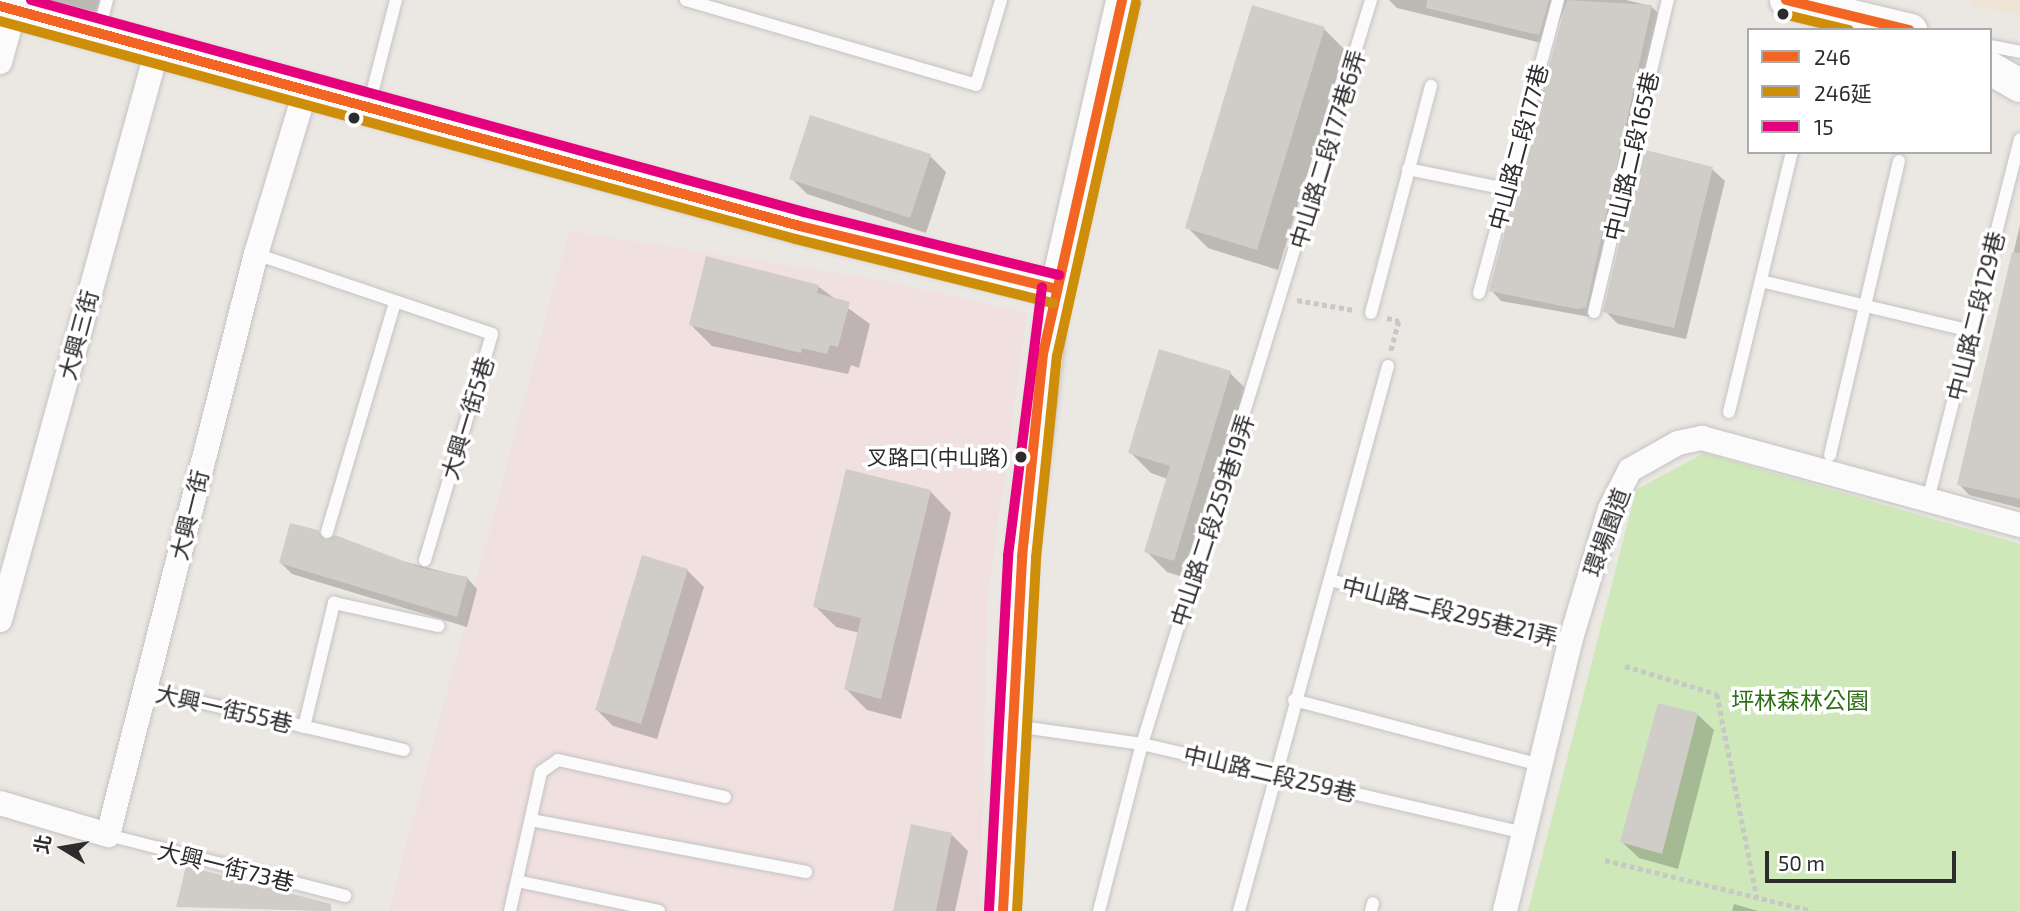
<!DOCTYPE html>
<meta charset="utf-8">
<style>
body{margin:0}
#map{position:relative;width:2020px;height:911px;overflow:hidden;background:#ebe7e2;font-family:"Exo 2","Noto Sans TC",sans-serif}
div>[style]{position:absolute}
[style*='--x']{left:calc(var(--x)*1px);top:calc(var(--y)*1px);width:calc(var(--w)*1px);rotate:calc(var(--a)*1deg)}
.education>*{inset:0;background:#eee5d6}
.medical>*{inset:0;background:#f1e0e0}
.green>*{inset:0;background:#cfe8b9}
.shadow>*{inset:0;background:#0003}
.building>*{inset:0;background:#d0cdc9}
.path>*{height:4.5px;margin-top:-2.25px;transform-origin:0;background:repeating-linear-gradient(90deg,#c8c8c7 0 5px,transparent 0 8.5px)}
.roads{filter:drop-shadow(0 0 2px #c4c3c3) drop-shadow(0 0 2px #c4c3c3)}
.service>*{height:12px;margin:-6px;padding:0 6px;transform-origin:6px;border-radius:6px;background:#fcfbfb}
.minor>*{height:24px;margin:-12px;padding:0 12px;transform-origin:12px;border-radius:12px;background:#fcfbfb}
.tertiary>*{height:30px;margin:-15px;padding:0 15px;transform-origin:15px;border-radius:15px;background:#fcfbfb}
.secondary>*{height:33px;margin:-16.5px;padding:0 16.5px;transform-origin:16.5px;border-radius:16.5px;background:#fcfbfb}
.bus-1>*{height:10px;margin:-5px;padding:0 5px;transform-origin:5px;border-radius:5px;background:#f26522}
.bus-2>*{height:10px;margin:-5px;padding:0 5px;transform-origin:5px;border-radius:5px;background:#ce8e09}
.bus-3>*{height:10px;margin:-5px;padding:0 5px;transform-origin:5px;border-radius:5px;background:#e5007d}
.dots>*{width:19px;height:19px;translate:-50% -50%;box-sizing:border-box;border:4px solid #fff;border-radius:50%}
span{translate:-50% -50%;white-space:nowrap;text-align:center;line-height:1.15;-webkit-text-stroke:7px #fff;paint-order:stroke}
.bus-label{font-size:21px;color:#2c2c2c}
.right{translate:-100% -50%;text-align:right}
.street-label{font-size:23px;color:#2c2c2c}
.park-label{font-size:23px;color:#2e7016}
.legend{position:absolute;left:1747px;top:28px;width:245px;height:126px;box-sizing:border-box;background:#fff;border:2px solid #ababab;margin:0;padding:9px 12px;list-style:none;font-size:21px;color:#2c2c2c}
.legend li{display:flex;align-items:center;gap:14px;height:35px}
.legend b{width:35px;border:2px solid #ababab}
.north{position:absolute;left:28px;top:813px;width:70px;height:70px;-webkit-text-stroke:5px #fff;paint-order:stroke;rotate:281deg;font-size:19px;font-weight:700;line-height:28px;text-align:center;color:#2c2c2c}
.north::after{content:'';display:block;margin:auto;width:24px;height:32px;background:#2c2c2c;clip-path:polygon(50% 0,100% 100%,50% 72%,0 100%)}
.scale{position:absolute;left:1765px;top:851px;width:191px;height:32px;box-sizing:border-box;border:4px solid #2c2c2c;border-top:0;padding-left:9px;font-size:21px;line-height:24px;white-space:nowrap;color:#2c2c2c;-webkit-text-stroke:5px #fff;paint-order:stroke}
</style>
<div id="map">
<div class="education">
<div style="clip-path:polygon(1972px 0,2020px 0,2020px 15px,1971px 5px)"></div>
</div>
<div class="medical">
<div style="clip-path:polygon(569px 231px,880px 280px,1027px 313px,987px 601px,981px 911px,389px 911px)"></div>
</div>
<div class="green">
<div style="clip-path:polygon(1704px 453px,2020px 544px,2020px 911px,1528px 911px,1636px 490px)"></div>
</div>
<div class="shadow">
<div style="clip-path:polygon(49px 0,100px 0,96px 12px)"></div>
<div style="clip-path:polygon(1389px 0,1626px 0,1651px 6px,1662px 17px,1596px 318px,1501px 301px,1491px 290px,1566px 5px,1550px 45px,1397px 8px)"></div>
<div style="clip-path:polygon(1324px 29px,1345px 50px,1278px 270px,1208px 248px,1187px 227px)"></div>
<div style="clip-path:polygon(930px 156px,946px 172px,926px 233px,807px 194px,791px 178px)"></div>
<div style="clip-path:polygon(1712px 169px,1725px 181px,1686px 339px,1618px 324px,1605px 311px)"></div>
<div style="clip-path:polygon(2020px 225px,2020px 508px,1969px 495px,1959px 484px)"></div>
<div style="clip-path:polygon(819px 287px,870px 324px,859px 368px,851px 365px,848px 374px,712px 346px,691px 325px)"></div>
<div style="clip-path:polygon(1230px 373px,1251px 394px,1195px 581px,1167px 572px,1146px 551px,1168px 479px,1151px 473px,1130px 452px)"></div>
<div style="clip-path:polygon(930px 491px,951px 513px,901px 719px,867px 710px,846px 689px,860px 633px,836px 627px,815px 606px)"></div>
<div style="clip-path:polygon(318px 532px,326px 541px,467px 578px,477px 589px,467px 627px,292px 574px,281px 563px)"></div>
<div style="clip-path:polygon(687px 570px,704px 587px,657px 739px,613px 726px,597px 710px)"></div>
<div style="clip-path:polygon(1697px 714px,1714px 730px,1678px 869px,1639px 858px,1622px 842px)"></div>
<div style="clip-path:polygon(952px 835px,968px 851px,955px 911px,894px 911px)"></div>
<div style="clip-path:polygon(320px 903px,329px 911px,177px 906px)"></div>
<div style="clip-path:polygon(1734px 904px,1758px 911px,1732px 911px)"></div>
</div>
<div class="building">
<div style="clip-path:polygon(1427px 0,1549px 0,1539px 35px,1426px 8px)"></div>
<div style="clip-path:polygon(1567px 0,1652px 5px,1586px 308px,1576px 309px,1489px 291px)"></div>
<div style="clip-path:polygon(1252px 5px,1325px 27px,1257px 250px,1185px 228px)"></div>
<div style="clip-path:polygon(810px 115px,931px 154px,910px 218px,789px 179px)"></div>
<div style="clip-path:polygon(1642px 149px,1713px 167px,1674px 328px,1603px 312px)"></div>
<div style="clip-path:polygon(2012px 252px,2020px 253px,2020px 499px,1957px 485px)"></div>
<div style="clip-path:polygon(706px 256px,819px 285px,817px 293px,850px 302px,838px 347px,830px 345px,827px 354px,802px 348px,801px 353px,689px 325px)"></div>
<div style="clip-path:polygon(1159px 349px,1231px 371px,1174px 561px,1144px 552px,1170px 466px,1128px 453px)"></div>
<div style="clip-path:polygon(846px 469px,931px 490px,881px 699px,844px 689px,861px 618px,813px 607px)"></div>
<div style="clip-path:polygon(290px 523px,318px 530px,324px 540px,335px 535px,422px 568px,468px 577px,457px 617px,279px 563px)"></div>
<div style="clip-path:polygon(642px 555px,688px 569px,641px 724px,595px 710px)"></div>
<div style="clip-path:polygon(1658px 703px,1698px 713px,1662px 854px,1620px 842px)"></div>
<div style="clip-path:polygon(911px 824px,952px 833px,936px 911px,893px 911px)"></div>
<div style="clip-path:polygon(186px 866px,331px 904px,331px 911px,176px 907px)"></div>
</div>
<div class="path">
<div style="--x:1297;--y:300;--w:58;--a:10"></div>
<div style="--x:1387;--y:318;--w:12;--a:14"></div>
<div style="--x:1399;--y:321;--w:31;--a:105"></div>
<div style="--x:1625;--y:666;--w:96;--a:16.9"></div>
<div style="--x:1717;--y:694;--w:208;--a:78.9"></div>
<div style="--x:1605;--y:860;--w:213;--a:13.8"></div>
</div>
<div class="roads">
<div class="service">
<div style="--x:686;--y:0;--w:302;--a:16.3"></div>
<div style="--x:976;--y:85;--w:89;--a:-73.6"></div>
<div style="--x:99;--y:30;--w:31;--a:-75"></div>
<div style="--x:1990;--y:46;--w:31;--a:11"></div>
<div style="--x:369;--y:105;--w:108;--a:-75.6"></div>
<div style="--x:1408;--y:169;--w:100;--a:11.5"></div>
<div style="--x:256;--y:254;--w:249;--a:18.7"></div>
<div style="--x:492;--y:334;--w:236;--a:106.5"></div>
<div style="--x:1761;--y:281;--w:216;--a:13.4"></div>
<div style="--x:1479;--y:293;--w:303;--a:-74.9"></div>
<div style="--x:1594;--y:312;--w:321;--a:-76.7"></div>
<div style="--x:1371;--y:313;--w:235;--a:-75.2"></div>
<div style="--x:1729;--y:412;--w:268;--a:-76.4"></div>
<div style="--x:1830;--y:455;--w:302;--a:-76.8"></div>
<div style="--x:1930;--y:492;--w:364;--a:-75.7"></div>
<div style="--x:327;--y:532;--w:239;--a:-73.5"></div>
<div style="--x:1330;--y:580;--w:248;--a:14.5"></div>
<div style="--x:144;--y:689;--w:267;--a:13.2"></div>
<div style="--x:1294;--y:700;--w:254;--a:14.8"></div>
<div style="--x:1014;--y:726;--w:129;--a:8"></div>
<div style="--x:1142;--y:744;--w:391;--a:13.1"></div>
<div style="--x:304;--y:727;--w:128;--a:-76.4"></div>
<div style="--x:334;--y:603;--w:107;--a:12.4"></div>
<div style="--x:531;--y:820;--w:280;--a:10.7"></div>
<div style="--x:108;--y:835;--w:245;--a:14.4"></div>
<div style="--x:517;--y:881;--w:145;--a:11.9"></div>
<div style="--x:510;--y:911;--w:142;--a:-77.4"></div>
<div style="--x:541;--y:772;--w:21;--a:-35"></div>
<div style="--x:558;--y:760;--w:171;--a:12.5"></div>
<div style="--x:1099;--y:911;--w:172;--a:-75.6"></div>
<div style="--x:1142;--y:744;--w:778;--a:-72.89"></div>
<div style="--x:1239;--y:911;--w:565;--a:-74.71"></div>
<div style="--x:1371;--y:911;--w:8;--a:-76"></div>
</div>
<div class="minor">
<div style="--x:0;--y:62;--w:53;--a:-74.6"></div>
<div style="--x:0;--y:620;--w:591;--a:-74.6"></div>
<div style="--x:0;--y:803;--w:113;--a:16.5"></div>
<div style="--x:108;--y:835;--w:600;--a:-75.71"></div>
<div style="--x:256;--y:254;--w:173;--a:-73.2"></div>
<div style="--x:1505;--y:911;--w:277;--a:-76.4"></div>
<div style="--x:1570;--y:642;--w:139;--a:-73.3"></div>
<div style="--x:1610;--y:509;--w:44;--a:-62.9"></div>
<div style="--x:1630;--y:470;--w:55;--a:-29.4"></div>
<div style="--x:1678;--y:443;--w:25;--a:-12"></div>
<div style="--x:1702;--y:438;--w:330;--a:15.3"></div>
</div>
<div class="tertiary">
<div style="--x:1003;--y:911;--w:355;--a:-86.9"></div>
<div style="--x:1022;--y:557;--w:270;--a:-82.8"></div>
</div>
<div class="secondary">
<div style="--x:1786;--y:0;--w:128;--a:13.6"></div>
<div style="--x:0;--y:6;--w:830;--a:15.38"></div>
<div style="--x:800;--y:226;--w:264;--a:13.8"></div>
<div style="--x:1056;--y:289;--w:296;--a:-77.1"></div>
<div style="--x:1990;--y:68;--w:34;--a:30"></div>
</div>
</div>
<div class="bus-1">
<div style="--x:1786;--y:0;--w:127;--a:13.7"></div>
<div style="--x:0;--y:6;--w:830;--a:15.38"></div>
<div style="--x:800;--y:226;--w:264;--a:13.8"></div>
<div style="--x:1003;--y:911;--w:355;--a:-86.9"></div>
<div style="--x:1022;--y:557;--w:204;--a:-84.1"></div>
<div style="--x:1043;--y:354;--w:363;--a:-77.4"></div>
</div>
<div class="bus-2">
<div style="--x:1783;--y:14;--w:68;--a:13.6"></div>
<div style="--x:0;--y:21;--w:825;--a:15.32"></div>
<div style="--x:796;--y:239;--w:265;--a:14"></div>
<div style="--x:1017;--y:911;--w:354;--a:-86.9"></div>
<div style="--x:1036;--y:558;--w:203;--a:-84.1"></div>
<div style="--x:1057;--y:356;--w:362;--a:-77.4"></div>
</div>
<div class="bus-3">
<div style="--x:31;--y:0;--w:802;--a:15.34"></div>
<div style="--x:804;--y:212;--w:263;--a:13.9"></div>
<div style="--x:989;--y:910;--w:355;--a:-86.9"></div>
<div style="--x:1008;--y:556;--w:271;--a:-82.8"></div>
</div>
<div class="dots">
<div style="left:1783px;top:14px;background:#2c2c2c"></div>
<div style="left:354px;top:118px;background:#2c2c2c"></div>
<div style="left:1021px;top:457px;background:#2c2c2c"></div>
</div>
<div class="bus-label">
<span class="right" style="left:1008px;top:457px">叉路口(中山路)</span>
</div>
<div class="street-label">
<span style="left:1518px;top:147px;rotate:-75deg">中山路二段177巷</span>
<span style="left:1327px;top:149px;rotate:-73deg">中山路二段177巷6弄</span>
<span style="left:1631px;top:156px;rotate:-77deg">中山路二段165巷</span>
<span style="left:1975px;top:316px;rotate:-76deg">中山路二段129巷</span>
<span style="left:78px;top:335px;rotate:-75deg">大興三街</span>
<span style="left:467px;top:418px;rotate:-73deg">大興一街5巷</span>
<span style="left:189px;top:515px;rotate:-76deg">大興一街</span>
<span style="left:1212px;top:520px;rotate:-72deg">中山路二段259巷19弄</span>
<span style="left:1606px;top:532px;rotate:-70deg">環場園道</span>
<span style="left:1450px;top:611px;rotate:14deg">中山路二段295巷21弄</span>
<span style="left:224px;top:708px;rotate:13deg">大興一街55巷</span>
<span style="left:1270px;top:773px;rotate:13deg">中山路二段259巷</span>
<span style="left:226px;top:866px;rotate:14deg">大興一街73巷</span>
</div>
<div class="park-label">
<span style="left:1800px;top:700px">坪林森林公園</span>
</div>
<ul class="legend">
<li><b style="height:9px;background:#f26522"></b>246</li>
<li><b style="height:9px;background:#ce8e09"></b>246延</li>
<li><b style="height:9px;background:#e5007d"></b>15</li>
</ul>
<div class="north">北</div>
<div class="scale">50 m</div>
</div>
